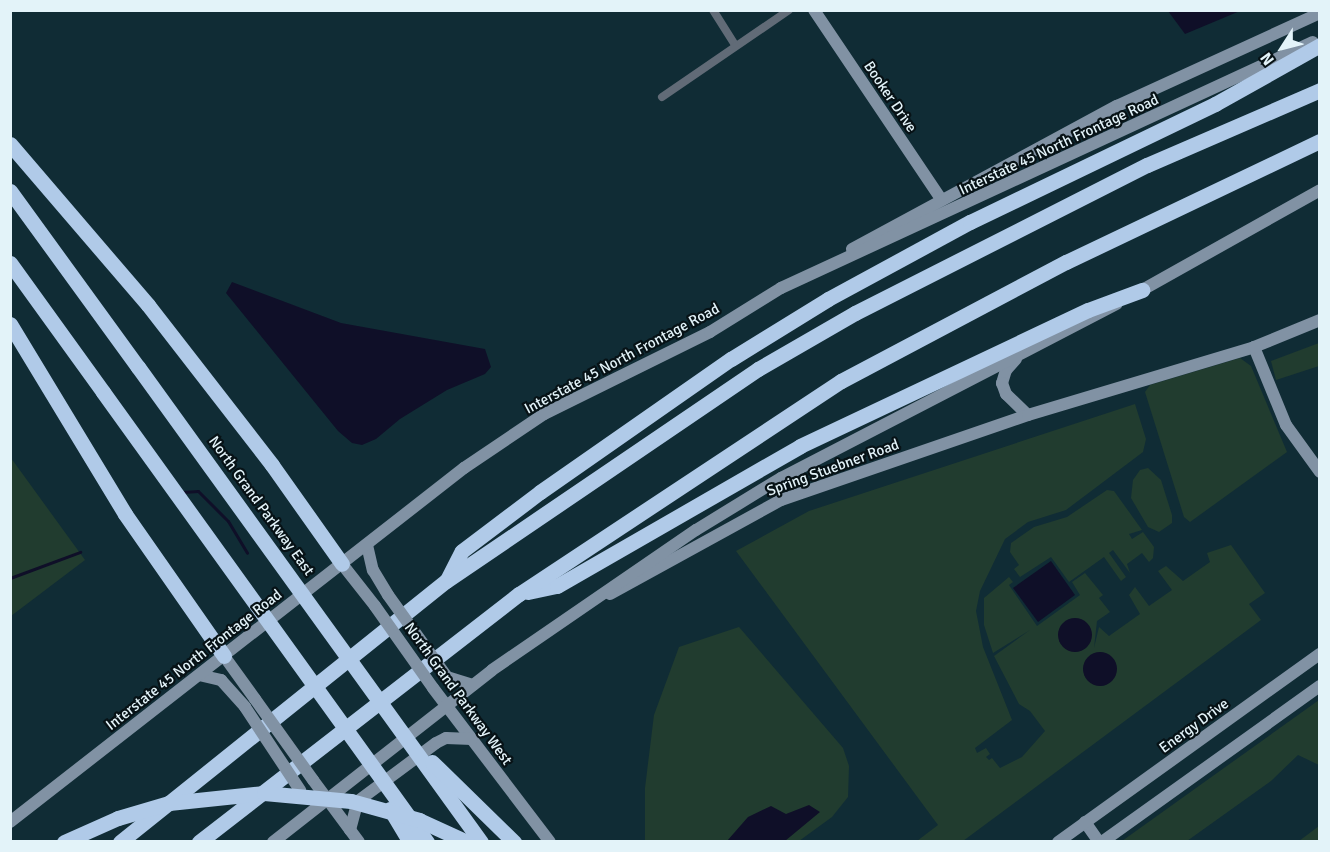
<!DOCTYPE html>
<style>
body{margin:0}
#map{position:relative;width:1330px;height:852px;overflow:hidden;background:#102c35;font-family:Signika,sans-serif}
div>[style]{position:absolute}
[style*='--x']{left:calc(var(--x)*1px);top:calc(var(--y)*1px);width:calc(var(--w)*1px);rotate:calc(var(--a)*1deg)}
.green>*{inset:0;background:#213c2f}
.water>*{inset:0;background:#0f0f28}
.round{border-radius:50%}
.stream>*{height:3px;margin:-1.5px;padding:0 1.5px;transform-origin:1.5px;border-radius:1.5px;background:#0f0f28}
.street>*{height:8px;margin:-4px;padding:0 4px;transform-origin:4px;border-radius:4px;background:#616b77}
.secondary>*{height:12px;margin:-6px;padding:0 6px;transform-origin:6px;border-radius:6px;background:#8192a4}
.highway>*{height:15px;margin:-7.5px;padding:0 7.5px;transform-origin:7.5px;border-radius:7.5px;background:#b0cae8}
.secondary-bridge>*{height:12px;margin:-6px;padding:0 6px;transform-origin:6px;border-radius:6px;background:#8192a4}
.highway-bridge>*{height:15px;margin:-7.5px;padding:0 7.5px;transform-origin:7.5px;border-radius:7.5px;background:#b0cae8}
span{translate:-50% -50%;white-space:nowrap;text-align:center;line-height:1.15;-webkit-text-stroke:4.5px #071216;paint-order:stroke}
.street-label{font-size:15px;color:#e3f3f9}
.frame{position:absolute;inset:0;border:12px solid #e3f3f9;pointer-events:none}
.north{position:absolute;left:1252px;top:18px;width:60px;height:60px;-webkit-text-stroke:4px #071216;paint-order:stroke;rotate:234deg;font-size:16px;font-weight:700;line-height:24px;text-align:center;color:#e3f3f9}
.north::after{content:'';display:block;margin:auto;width:21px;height:27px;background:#e3f3f9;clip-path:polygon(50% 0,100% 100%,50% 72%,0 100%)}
</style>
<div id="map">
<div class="green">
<div style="clip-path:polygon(1319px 343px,1319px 366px,1276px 380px,1271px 361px)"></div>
<div style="clip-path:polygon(1240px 358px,1251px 366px,1287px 452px,1190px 522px,1184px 517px,1145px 392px,1150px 385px)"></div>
<div style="clip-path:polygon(evenodd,1135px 404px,1146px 439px,1143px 452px,1066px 510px,1028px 522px,1005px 539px,980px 591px,976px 611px,983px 647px,1012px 720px,975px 748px,977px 753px,986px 748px,990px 754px,986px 757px,989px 760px,992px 758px,1000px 768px,1022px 757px,1045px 731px,1030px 711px,1019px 704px,994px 656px,1030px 630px,993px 653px,984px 625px,984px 598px,1009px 577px,1013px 582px,1009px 585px,1037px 626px,1080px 595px,1072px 582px,1085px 573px,1103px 595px,1099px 598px,1110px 612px,1097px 621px,1094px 648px,1099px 627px,1109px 636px,1140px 614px,1129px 595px,1135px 587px,1149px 606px,1172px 590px,1158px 571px,1166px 566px,1183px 581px,1210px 562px,1207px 553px,1231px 545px,1265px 593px,1249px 604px,1261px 620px,963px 841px,917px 841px,938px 825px,736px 551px,809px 511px,1135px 404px,1070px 619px,1081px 619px,1091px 638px,1086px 648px,1076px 652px,1066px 649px,1059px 641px,1061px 625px,1070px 619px,1135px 404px,1101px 652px,1111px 657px,1106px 685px,1101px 686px,1087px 680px,1083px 670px,1090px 656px,1101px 652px)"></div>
<div style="clip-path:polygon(11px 458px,85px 560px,11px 616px)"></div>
<div style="clip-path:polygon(1148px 468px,1161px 480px,1172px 515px,1172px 523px,1159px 532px,1148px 527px,1131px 498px,1133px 480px,1140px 470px)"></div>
<div style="clip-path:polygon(1107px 490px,1114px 491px,1142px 530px,1129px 534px,1132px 539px,1143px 532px,1154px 547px,1153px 558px,1149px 562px,1142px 553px,1127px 564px,1130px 573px,1113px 550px,1109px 553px,1126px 577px,1121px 581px,1104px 557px,1069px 582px,1051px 557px,1020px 577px,1014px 569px,1019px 565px,1010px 552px,1011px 543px,1034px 527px,1067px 517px)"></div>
<div style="clip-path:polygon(739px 627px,843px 748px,849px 766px,848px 797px,832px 817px,799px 841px,645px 842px,645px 788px,654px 715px,679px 647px)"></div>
<div style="clip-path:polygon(1319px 700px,1319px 765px,1298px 755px,1271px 781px,1187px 841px,1122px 841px)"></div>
<div style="clip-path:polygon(1319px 826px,1319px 841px,1299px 841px)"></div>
</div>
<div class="water">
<div style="clip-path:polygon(1168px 11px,1240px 11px,1185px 34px)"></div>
<div style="clip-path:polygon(232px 282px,341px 323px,485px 349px,491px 367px,485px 374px,447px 390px,400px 419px,376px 439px,362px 445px,352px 443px,338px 431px,226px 293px)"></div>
<div style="clip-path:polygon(1051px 561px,1075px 595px,1038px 622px,1013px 588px)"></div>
<div class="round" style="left:1058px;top:618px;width:34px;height:34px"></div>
<div class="round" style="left:1083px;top:652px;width:34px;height:34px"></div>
<div style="clip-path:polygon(809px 805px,820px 812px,785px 841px,727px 841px,748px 817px,771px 806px,786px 814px)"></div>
</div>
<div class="stream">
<div style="--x:183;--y:492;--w:15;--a:-4"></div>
<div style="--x:198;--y:491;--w:42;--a:45"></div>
<div style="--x:228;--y:521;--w:37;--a:59"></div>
<div style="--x:10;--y:578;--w:75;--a:-20.4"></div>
</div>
<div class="street">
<div style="--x:713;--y:10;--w:41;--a:57.8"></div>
<div style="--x:662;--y:97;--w:154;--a:-34.4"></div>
</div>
<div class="secondary">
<div style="--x:814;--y:10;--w:228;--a:56.1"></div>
<div style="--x:852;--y:249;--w:301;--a:-28.4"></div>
<div style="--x:1117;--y:106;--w:223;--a:-24.6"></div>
<div style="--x:1135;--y:294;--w:212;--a:-29.3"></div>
<div style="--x:1254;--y:347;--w:84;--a:67.7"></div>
<div style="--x:1286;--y:425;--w:58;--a:54.1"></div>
<div style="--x:1016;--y:359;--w:15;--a:132"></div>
<div style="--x:1006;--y:370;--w:14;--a:107"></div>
<div style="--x:1002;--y:383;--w:12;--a:70"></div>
<div style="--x:1006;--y:394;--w:30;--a:44"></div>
<div style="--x:367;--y:545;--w:26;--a:77"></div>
<div style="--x:373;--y:570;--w:29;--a:59"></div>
<div style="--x:342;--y:564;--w:53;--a:51.8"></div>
<div style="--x:610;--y:594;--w:195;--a:-28.8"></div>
<div style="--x:781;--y:500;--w:261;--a:-19"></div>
<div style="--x:1028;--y:415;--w:236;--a:-16.7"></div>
<div style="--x:1254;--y:347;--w:71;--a:-22.2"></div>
<div style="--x:224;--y:656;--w:53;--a:54.2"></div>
<div style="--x:199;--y:675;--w:23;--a:13"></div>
<div style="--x:221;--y:680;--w:36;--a:48"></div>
<div style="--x:447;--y:677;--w:27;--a:17"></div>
<div style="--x:433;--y:688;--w:193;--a:52.8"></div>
<div style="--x:313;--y:780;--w:77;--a:53.4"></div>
<div style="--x:10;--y:822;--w:576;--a:-37.94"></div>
<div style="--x:464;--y:468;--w:97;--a:-34"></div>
<div style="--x:544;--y:414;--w:185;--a:-26.3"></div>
<div style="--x:710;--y:332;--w:84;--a:-31.8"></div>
<div style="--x:781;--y:288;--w:586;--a:-24.82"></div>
<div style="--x:1085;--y:822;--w:24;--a:55"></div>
<div style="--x:350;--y:830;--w:30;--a:-75"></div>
<div style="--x:358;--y:801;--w:97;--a:-36.6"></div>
<div style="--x:436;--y:743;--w:11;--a:-27"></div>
<div style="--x:446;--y:738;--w:26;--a:2"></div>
<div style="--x:273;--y:842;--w:278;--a:-38.1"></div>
<div style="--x:492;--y:670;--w:247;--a:-34.5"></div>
<div style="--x:696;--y:530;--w:100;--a:-31.5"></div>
<div style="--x:781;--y:478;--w:378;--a:-27.4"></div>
<div style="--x:1058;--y:842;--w:322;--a:-35.7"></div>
<div style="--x:1102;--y:842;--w:268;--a:-35.6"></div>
</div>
<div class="highway">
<div style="--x:10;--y:144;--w:212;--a:49.4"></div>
<div style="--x:148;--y:305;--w:202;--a:52.2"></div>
<div style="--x:272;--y:465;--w:121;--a:54.7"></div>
<div style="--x:10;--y:191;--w:218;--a:54"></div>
<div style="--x:10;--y:263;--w:159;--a:54.2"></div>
<div style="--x:10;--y:324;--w:222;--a:58.8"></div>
<div style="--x:125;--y:514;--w:173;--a:55.1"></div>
<div style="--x:448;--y:578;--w:30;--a:-63"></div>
<div style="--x:462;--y:551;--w:98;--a:-37.1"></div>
<div style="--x:540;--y:492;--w:233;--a:-34.9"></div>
<div style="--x:731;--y:359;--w:114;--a:-31.7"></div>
<div style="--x:828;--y:299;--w:162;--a:-28.5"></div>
<div style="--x:970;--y:222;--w:272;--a:-25.7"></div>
<div style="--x:1215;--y:104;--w:120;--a:-29.3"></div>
<div style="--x:528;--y:592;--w:30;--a:-12"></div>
<div style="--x:557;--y:586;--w:280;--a:-29.9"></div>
<div style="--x:800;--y:446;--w:318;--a:-25.3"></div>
<div style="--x:1088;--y:310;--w:58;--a:-20.3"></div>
<div style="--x:120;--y:842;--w:418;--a:-38.7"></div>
<div style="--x:446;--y:581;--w:377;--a:-34.2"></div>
<div style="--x:758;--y:369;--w:112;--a:-30"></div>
<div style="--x:855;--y:313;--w:327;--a:-26.9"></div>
<div style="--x:1147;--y:165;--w:189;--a:-23.4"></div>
<div style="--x:199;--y:842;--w:405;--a:-37.8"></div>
<div style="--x:519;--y:594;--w:386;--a:-33.5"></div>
<div style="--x:841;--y:381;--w:255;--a:-27.9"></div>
<div style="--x:1066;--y:262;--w:281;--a:-25.5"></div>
</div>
<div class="secondary-bridge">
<div style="--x:388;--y:595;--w:101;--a:54.3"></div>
<div style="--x:375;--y:606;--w:100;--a:54.7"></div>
<div style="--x:255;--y:699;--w:100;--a:54.4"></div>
<div style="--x:245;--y:707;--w:100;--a:56.5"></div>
</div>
<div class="highway-bridge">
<div style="--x:138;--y:367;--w:586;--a:54.17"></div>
<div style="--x:103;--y:392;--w:555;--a:54.25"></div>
<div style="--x:432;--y:762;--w:115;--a:44.3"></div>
<div style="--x:390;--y:809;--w:39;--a:59"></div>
<div style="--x:64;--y:842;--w:59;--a:-24"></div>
<div style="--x:118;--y:818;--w:53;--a:-16.4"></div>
<div style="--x:169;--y:803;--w:96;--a:-6"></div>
<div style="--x:264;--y:793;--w:87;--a:5.3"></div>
<div style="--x:351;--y:801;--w:71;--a:15.6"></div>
<div style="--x:419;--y:820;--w:53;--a:24.6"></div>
</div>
<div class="street-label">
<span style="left:890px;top:97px;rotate:56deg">Booker Drive</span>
<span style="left:1059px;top:145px;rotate:-25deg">Interstate 45 North Frontage Road</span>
<span style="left:622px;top:359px;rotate:-28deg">Interstate 45 North Frontage Road</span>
<span style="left:833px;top:468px;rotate:-20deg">Spring Stuebner Road</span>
<span style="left:261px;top:506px;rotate:54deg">North Grand Parkway East</span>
<span style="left:194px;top:660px;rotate:-38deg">Interstate 45 North Frontage Road</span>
<span style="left:458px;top:694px;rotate:54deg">North Grand Parkway West</span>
<span style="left:1194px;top:726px;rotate:-36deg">Energy Drive</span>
</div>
<div class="frame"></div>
<div class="north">N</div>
</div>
